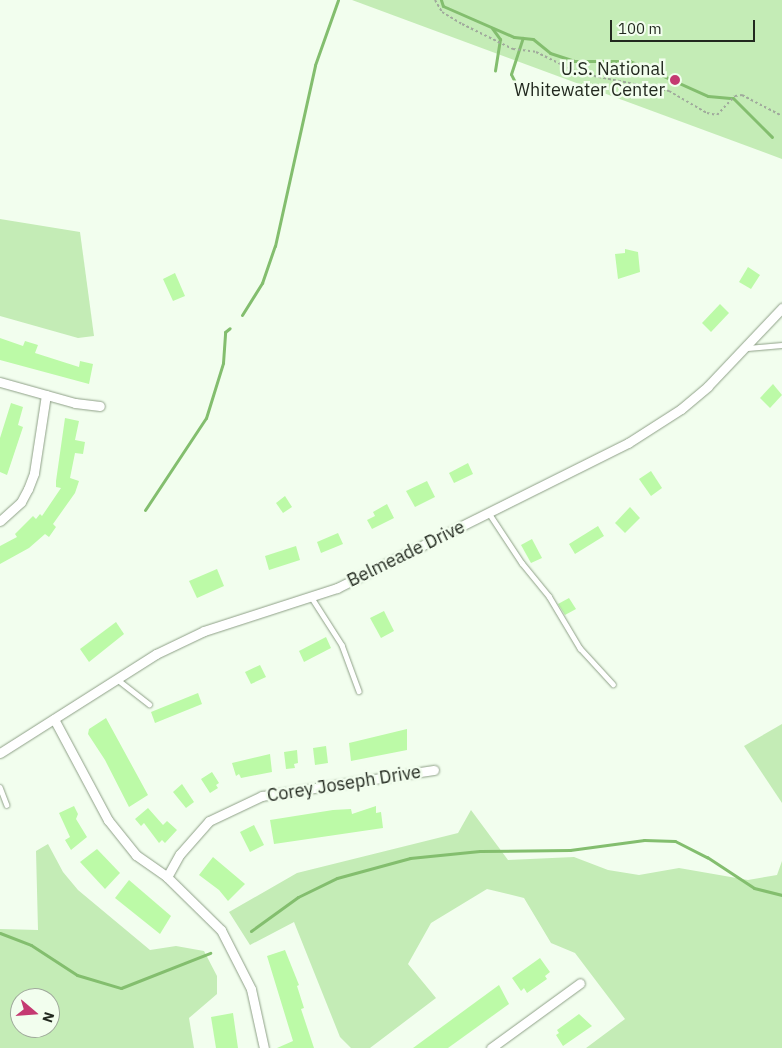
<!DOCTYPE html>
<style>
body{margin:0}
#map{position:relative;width:782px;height:1048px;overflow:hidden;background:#f2feee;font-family:"IBM Plex Sans",sans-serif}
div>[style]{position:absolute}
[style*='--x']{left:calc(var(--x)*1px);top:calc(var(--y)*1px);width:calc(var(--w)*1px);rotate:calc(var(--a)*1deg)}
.green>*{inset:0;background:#c4ecb6}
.stream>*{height:3px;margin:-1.5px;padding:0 1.5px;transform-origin:1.5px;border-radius:1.5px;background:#83be6e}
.building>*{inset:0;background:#bcfaa7}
.path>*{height:2px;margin-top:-1px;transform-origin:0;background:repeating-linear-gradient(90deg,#a0aa9c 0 2.5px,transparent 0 5px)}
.roads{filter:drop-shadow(0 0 1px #8ea087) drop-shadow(0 0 1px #8ea087)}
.service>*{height:4.5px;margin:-2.25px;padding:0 2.25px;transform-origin:2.25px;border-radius:2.25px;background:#fff}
.minor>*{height:9px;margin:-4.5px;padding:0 4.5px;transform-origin:4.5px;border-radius:4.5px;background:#fff}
.dots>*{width:14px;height:14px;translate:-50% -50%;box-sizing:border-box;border:2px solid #f2feee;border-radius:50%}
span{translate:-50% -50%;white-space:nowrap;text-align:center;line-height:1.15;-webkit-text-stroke:5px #f2feee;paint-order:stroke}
.poi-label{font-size:18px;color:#22291f}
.right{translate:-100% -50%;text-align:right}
.street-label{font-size:18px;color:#22291f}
.north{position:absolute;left:10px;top:988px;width:50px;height:50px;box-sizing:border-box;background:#f2feee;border:1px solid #9fa99b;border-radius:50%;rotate:108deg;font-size:14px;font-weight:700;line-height:20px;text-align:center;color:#22291f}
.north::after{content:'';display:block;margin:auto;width:18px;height:22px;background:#c43a71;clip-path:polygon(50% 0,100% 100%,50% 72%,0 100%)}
.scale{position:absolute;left:610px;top:20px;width:145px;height:22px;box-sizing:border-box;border:2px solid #22291f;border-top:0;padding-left:6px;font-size:15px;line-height:18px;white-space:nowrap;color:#22291f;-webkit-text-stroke:4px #f2feee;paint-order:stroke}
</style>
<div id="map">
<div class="green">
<div style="clip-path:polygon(352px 0,782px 0,782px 159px)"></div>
<div style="clip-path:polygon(0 219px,80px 232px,94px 336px,78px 338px,0 316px)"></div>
<div style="clip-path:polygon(782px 724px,782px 803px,744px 746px)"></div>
<div style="clip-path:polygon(471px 810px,508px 860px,574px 857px,608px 870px,639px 875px,679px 868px,748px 880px,777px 875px,782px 861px,782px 1048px,586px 1048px,625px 1019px,575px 953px,551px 943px,524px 898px,487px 889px,431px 923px,408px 964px,436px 998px,370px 1048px,351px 1048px,340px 1037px,294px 922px,250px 945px,229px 912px,297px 873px,458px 833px)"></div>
<div style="clip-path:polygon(evenodd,48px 844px,63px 872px,78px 890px,150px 950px,176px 946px,204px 951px,217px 976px,217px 994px,189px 1018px,194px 1048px,0 1048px,0 929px,38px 930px,36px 851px,48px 844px,20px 998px,50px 998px,50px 1028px,20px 1028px,20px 998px)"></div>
</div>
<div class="stream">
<div style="--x:441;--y:0;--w:6;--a:72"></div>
<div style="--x:443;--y:6;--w:77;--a:23.6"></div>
<div style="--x:514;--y:37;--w:19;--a:6"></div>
<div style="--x:533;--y:39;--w:22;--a:39"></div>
<div style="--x:550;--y:53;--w:25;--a:18"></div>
<div style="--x:574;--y:61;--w:56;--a:0"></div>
<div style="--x:630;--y:61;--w:85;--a:24.2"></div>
<div style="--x:708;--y:96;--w:25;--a:5"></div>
<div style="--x:733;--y:98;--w:55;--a:45"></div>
<div style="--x:492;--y:28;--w:14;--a:54"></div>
<div style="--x:500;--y:39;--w:32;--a:99"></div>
<div style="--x:517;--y:86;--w:13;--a:-117"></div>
<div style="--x:511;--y:74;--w:38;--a:-72"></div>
<div style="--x:242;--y:315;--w:38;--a:-58"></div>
<div style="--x:262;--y:283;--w:39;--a:-71"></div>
<div style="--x:275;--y:246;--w:185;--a:-77.5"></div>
<div style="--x:315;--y:65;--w:69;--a:-70.5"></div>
<div style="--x:145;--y:510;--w:110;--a:-56.5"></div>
<div style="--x:206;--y:418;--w:58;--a:-72.8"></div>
<div style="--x:223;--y:363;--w:31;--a:-86"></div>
<div style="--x:225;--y:332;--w:6;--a:-39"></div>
<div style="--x:251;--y:931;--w:58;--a:-35.9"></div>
<div style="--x:298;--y:897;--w:43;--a:-26"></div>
<div style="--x:337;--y:878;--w:76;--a:-15.3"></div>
<div style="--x:410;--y:858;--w:70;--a:-5.7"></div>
<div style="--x:480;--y:851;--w:90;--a:-0.6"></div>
<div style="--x:570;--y:850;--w:75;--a:-7.7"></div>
<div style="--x:644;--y:840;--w:31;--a:2"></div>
<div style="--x:675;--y:841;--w:36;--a:27"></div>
<div style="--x:707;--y:857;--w:56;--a:33.4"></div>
<div style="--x:754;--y:888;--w:29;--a:14"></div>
<div style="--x:0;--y:933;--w:33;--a:21"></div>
<div style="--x:31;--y:945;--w:55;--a:33.1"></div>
<div style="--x:77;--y:975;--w:46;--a:16.5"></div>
<div style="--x:121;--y:988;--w:96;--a:-21.5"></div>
</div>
<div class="building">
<div style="clip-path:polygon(625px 249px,638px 252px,640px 272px,618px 279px,615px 254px,625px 253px)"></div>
<div style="clip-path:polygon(748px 267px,760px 275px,751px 289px,739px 282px)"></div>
<div style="clip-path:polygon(175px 273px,185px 296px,173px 301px,163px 279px)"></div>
<div style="clip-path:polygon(720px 304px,729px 313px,711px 332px,702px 323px)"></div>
<div style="clip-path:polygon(0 338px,23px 346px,25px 341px,38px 345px,35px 353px,79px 367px,80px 361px,93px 364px,89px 384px,0 360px)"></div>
<div style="clip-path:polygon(773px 384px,782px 395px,770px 408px,760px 398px)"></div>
<div style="clip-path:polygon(11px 403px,23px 407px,18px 425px,23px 427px,7px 475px,0 472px,0 438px)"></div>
<div style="clip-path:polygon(65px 418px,79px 421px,75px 440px,85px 442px,83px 454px,75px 453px,70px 478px,79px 481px,75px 493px,53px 524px,56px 527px,49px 537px,45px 534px,29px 548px,0 564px,0 546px,17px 537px,15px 534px,33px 516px,36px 519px,40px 514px,42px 516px,61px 488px,56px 487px,56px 481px)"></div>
<div style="clip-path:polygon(468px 463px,473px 474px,454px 483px,449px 473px)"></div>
<div style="clip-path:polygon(651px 471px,662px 488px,651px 496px,639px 479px)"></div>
<div style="clip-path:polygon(427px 481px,435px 497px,415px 507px,406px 491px)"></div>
<div style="clip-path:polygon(285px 496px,292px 507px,283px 513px,276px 503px)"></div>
<div style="clip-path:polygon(387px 504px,394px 518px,372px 529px,367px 520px,375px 516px,373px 512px)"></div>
<div style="clip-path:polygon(630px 507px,640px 518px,625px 533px,615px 523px)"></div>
<div style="clip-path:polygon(598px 526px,604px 536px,575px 554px,569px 544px)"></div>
<div style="clip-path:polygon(338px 533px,343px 544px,321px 553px,317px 542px)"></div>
<div style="clip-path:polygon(532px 539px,542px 558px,531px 563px,521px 545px)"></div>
<div style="clip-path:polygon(296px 546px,300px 560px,269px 570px,265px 556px)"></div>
<div style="clip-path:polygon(217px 569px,224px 586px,197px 598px,189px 581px)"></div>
<div style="clip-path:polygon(569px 598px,576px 609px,565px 615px,558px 604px)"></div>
<div style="clip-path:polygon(384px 611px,394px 631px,381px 638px,370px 618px)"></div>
<div style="clip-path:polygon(116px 622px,124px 634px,89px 662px,80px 649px)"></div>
<div style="clip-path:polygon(326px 637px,331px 648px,304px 662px,299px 651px)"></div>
<div style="clip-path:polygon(260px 665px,266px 677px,251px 684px,245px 672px)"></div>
<div style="clip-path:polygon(198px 693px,202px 704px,155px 723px,151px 712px)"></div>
<div style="clip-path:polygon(106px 718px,148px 795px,129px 807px,105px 760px,88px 734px,89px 729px)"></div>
<div style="clip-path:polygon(407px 729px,407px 750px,351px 761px,349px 743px)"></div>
<div style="clip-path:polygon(326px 746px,328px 763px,315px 765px,313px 748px)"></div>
<div style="clip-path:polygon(297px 750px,298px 763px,294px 764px,295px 768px,286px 769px,284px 752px)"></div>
<div style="clip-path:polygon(270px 754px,272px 772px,241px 778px,239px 774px,236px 776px,232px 763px)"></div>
<div style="clip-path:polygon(212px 772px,219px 783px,216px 785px,218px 788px,210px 793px,201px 779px)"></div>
<div style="clip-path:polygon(182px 784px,194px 802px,186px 808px,173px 792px)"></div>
<div style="clip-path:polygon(74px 806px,78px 814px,76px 819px,87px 837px,71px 850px,65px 840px,70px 837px,59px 813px)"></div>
<div style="clip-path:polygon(376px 806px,376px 813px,381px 812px,383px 828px,274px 844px,270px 820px,333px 810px,351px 809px,352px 814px)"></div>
<div style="clip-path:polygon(148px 808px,163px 825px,167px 821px,177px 830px,165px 843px,162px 840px,159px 843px,144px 823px,141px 826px,135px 819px)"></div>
<div style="clip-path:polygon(254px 825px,264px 845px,250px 852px,240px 832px)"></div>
<div style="clip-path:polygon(97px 849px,120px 873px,105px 889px,80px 862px)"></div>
<div style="clip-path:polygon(213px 857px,245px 884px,228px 901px,219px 890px,199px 875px)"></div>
<div style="clip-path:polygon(129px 880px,171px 916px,160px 934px,115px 898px)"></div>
<div style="clip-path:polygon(285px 950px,299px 985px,297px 986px,304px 1008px,301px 1009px,314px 1048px,277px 1048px,293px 1041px,267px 956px)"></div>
<div style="clip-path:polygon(540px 958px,550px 972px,545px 976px,547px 979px,527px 993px,524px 988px,521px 991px,512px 978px)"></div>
<div style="clip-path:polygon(499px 985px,509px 1004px,448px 1048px,413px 1048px)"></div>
<div style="clip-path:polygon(233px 1013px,238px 1048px,216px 1048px,211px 1017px)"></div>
<div style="clip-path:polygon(579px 1014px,592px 1026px,563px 1046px,556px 1035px,559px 1033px,557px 1030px)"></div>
</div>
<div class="path">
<div style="--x:435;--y:0;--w:14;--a:60"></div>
<div style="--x:442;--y:12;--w:23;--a:31"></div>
<div style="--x:462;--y:24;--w:57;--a:26.1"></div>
<div style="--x:513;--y:49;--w:23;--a:7"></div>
<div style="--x:536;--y:52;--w:48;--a:26"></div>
<div style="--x:579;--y:73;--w:92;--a:11.3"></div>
<div style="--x:669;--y:91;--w:44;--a:30.1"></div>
<div style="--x:707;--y:113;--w:10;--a:11"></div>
<div style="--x:717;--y:115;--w:26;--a:-47"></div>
<div style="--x:735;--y:96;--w:7;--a:-8"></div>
<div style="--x:742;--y:95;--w:45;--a:27.7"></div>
</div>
<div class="roads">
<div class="service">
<div style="--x:747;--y:348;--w:35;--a:-5"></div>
<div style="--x:489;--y:513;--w:60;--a:56.6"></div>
<div style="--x:522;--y:563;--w:43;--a:50.7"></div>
<div style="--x:549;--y:596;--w:61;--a:59.2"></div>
<div style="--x:580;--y:648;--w:49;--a:47.5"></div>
<div style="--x:312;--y:598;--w:56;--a:57.4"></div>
<div style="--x:342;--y:645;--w:49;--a:69.7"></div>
<div style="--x:117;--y:679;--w:41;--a:38"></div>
<div style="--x:0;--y:787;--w:19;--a:69"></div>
</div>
<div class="minor">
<div style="--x:0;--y:382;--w:78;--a:15.6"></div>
<div style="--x:75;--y:403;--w:25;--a:7"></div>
<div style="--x:0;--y:521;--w:28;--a:-42"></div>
<div style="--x:21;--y:502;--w:15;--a:-62"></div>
<div style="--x:28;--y:489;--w:17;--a:-69"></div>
<div style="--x:34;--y:473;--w:79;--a:-81.3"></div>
<div style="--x:54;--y:719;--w:115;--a:61.9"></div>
<div style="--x:108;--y:820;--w:45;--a:51.3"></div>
<div style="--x:136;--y:855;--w:38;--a:35"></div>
<div style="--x:167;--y:877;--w:76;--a:44.5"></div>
<div style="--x:221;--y:930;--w:66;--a:63"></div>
<div style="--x:251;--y:989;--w:60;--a:77.6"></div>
<div style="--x:0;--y:753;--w:185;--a:-32.4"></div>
<div style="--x:156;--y:654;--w:53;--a:-25.6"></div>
<div style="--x:204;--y:631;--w:140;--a:-17.9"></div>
<div style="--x:337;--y:588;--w:325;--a:-26.5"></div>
<div style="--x:628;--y:443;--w:63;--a:-32.7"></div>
<div style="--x:681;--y:409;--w:35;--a:-40"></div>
<div style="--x:708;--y:386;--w:108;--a:-46.5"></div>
<div style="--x:167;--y:877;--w:26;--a:-61"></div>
<div style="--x:180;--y:854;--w:44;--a:-48.7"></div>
<div style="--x:209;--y:821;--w:59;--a:-25.3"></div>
<div style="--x:262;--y:796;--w:174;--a:-8.6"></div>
<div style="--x:491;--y:1048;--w:110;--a:-36.1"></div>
</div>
</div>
<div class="dots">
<div style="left:675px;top:80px;background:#c43a71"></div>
</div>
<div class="poi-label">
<span class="right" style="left:665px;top:80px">U.S. National<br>Whitewater Center</span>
</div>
<div class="street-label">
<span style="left:406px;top:554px;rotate:-26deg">Belmeade Drive</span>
<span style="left:344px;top:784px;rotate:-9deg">Corey Joseph Drive</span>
</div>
<div class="north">N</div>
<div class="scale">100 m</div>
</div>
